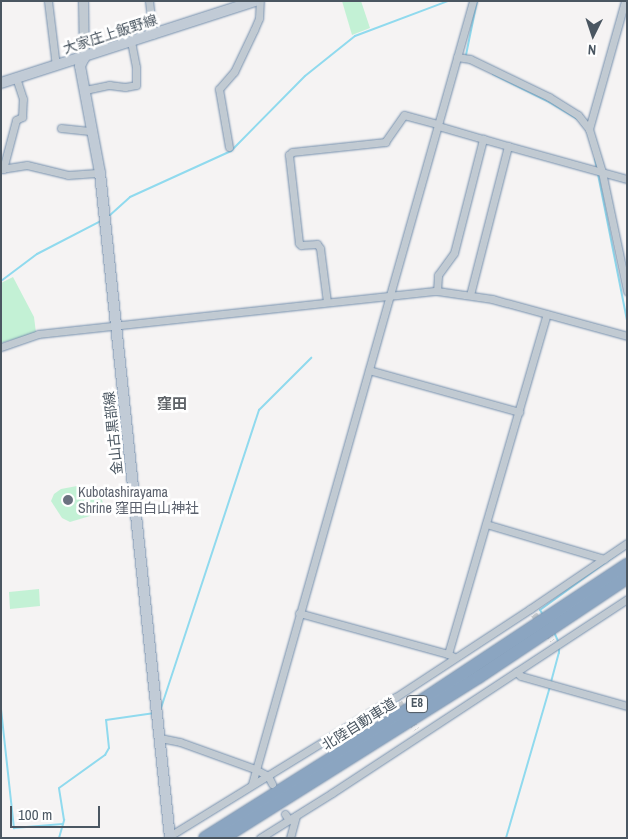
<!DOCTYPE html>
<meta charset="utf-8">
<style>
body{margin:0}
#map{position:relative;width:628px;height:839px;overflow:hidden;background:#f5f3f3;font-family:"Archivo Narrow","Noto Sans JP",sans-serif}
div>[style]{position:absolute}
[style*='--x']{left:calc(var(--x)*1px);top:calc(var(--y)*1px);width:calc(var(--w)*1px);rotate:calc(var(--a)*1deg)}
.green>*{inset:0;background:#c3f1d5}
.stream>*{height:2px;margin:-1px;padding:0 1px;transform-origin:1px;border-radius:1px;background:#90daee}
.minor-tunnel>*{height:7px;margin-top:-3.5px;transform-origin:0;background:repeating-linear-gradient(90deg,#caccce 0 7px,transparent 0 10.5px)}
.roads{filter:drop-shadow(0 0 1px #7690ad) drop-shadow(0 0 1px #7690ad)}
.minor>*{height:7px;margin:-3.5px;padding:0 3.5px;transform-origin:3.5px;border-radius:3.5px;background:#c1cad2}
.tertiary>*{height:9px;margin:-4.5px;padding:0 4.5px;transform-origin:4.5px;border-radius:4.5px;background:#c1cad2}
.secondary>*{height:10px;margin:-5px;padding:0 5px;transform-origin:5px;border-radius:5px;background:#c1cbd6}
.motorway>*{height:12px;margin:-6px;padding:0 6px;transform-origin:6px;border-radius:6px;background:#8ba5c1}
.dots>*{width:14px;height:14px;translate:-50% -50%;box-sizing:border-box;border:2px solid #fff;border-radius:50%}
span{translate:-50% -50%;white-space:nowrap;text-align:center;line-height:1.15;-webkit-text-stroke:5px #fff;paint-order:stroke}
.shield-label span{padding:1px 4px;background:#fff;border:1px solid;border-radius:4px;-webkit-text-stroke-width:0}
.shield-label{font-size:12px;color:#4a5661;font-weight:700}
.street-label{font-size:14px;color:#4a5661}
.worship-label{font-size:14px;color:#5b616d}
.left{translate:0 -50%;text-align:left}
.neighbourhood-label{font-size:15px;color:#5f6368;font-weight:700}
.frame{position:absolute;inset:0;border:2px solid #4a5661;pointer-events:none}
.north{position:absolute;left:568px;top:10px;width:50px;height:50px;-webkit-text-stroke:4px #fff;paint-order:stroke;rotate:184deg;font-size:14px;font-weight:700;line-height:20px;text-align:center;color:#4a5661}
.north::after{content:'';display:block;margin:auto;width:18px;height:22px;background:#4a5661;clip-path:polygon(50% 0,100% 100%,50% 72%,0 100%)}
.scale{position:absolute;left:10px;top:806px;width:90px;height:22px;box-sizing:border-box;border:2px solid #4a5661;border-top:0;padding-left:6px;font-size:15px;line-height:18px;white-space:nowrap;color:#4a5661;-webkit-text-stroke:4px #fff;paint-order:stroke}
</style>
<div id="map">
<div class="green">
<div style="clip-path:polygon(342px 1px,361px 1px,370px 28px,352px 35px)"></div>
<div style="clip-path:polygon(13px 277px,34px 317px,36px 333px,1px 343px,1px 283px)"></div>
<div style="clip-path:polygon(77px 486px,99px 491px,103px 503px,100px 513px,70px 522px,62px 518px,51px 501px,54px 494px,61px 489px)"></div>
<div style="clip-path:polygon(39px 589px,40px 606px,10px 609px,9px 592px)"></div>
</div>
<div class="stream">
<div style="--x:466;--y:55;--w:55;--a:-78.5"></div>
<div style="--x:493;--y:74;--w:63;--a:26.6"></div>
<div style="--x:549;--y:102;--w:33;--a:31"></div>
<div style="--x:595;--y:159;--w:10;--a:79"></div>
<div style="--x:598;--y:174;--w:150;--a:78.8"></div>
<div style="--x:109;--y:216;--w:28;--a:-42"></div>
<div style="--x:130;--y:197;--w:111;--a:-24.5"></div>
<div style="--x:231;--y:151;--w:105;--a:-45.4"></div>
<div style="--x:305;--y:76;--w:64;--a:-38.7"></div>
<div style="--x:355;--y:36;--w:99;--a:-20.6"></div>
<div style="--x:1;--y:281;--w:45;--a:-36.9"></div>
<div style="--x:37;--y:254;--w:72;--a:-27.3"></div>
<div style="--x:543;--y:615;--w:6;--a:-121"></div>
<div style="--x:540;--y:610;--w:100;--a:-36.1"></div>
<div style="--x:554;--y:632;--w:10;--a:66"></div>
<div style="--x:551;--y:682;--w:30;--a:-75"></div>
<div style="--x:559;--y:653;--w:8;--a:-90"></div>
<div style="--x:161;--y:708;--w:314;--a:-71.8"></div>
<div style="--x:259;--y:410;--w:74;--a:-45"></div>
<div style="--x:1;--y:709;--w:120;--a:83.8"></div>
<div style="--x:14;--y:828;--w:49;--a:-4.7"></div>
<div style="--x:59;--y:838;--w:19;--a:-74"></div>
<div style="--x:64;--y:820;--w:32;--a:-99"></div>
<div style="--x:59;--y:788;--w:57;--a:-35.7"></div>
<div style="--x:105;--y:755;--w:8;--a:-60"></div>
<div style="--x:109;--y:748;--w:28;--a:-96"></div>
<div style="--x:106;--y:720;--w:49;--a:-8.3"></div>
<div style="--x:506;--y:838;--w:157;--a:-73.8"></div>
</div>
<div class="minor-tunnel">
<div style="--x:534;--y:614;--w:32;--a:54"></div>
<div style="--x:399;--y:702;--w:32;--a:58"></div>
</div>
<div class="roads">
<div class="minor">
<div style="--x:48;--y:1;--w:65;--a:83"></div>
<div style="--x:149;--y:1;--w:34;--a:83"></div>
<div style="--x:457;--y:57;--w:13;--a:9"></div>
<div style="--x:470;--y:59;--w:88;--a:25.7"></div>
<div style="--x:549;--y:97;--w:34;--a:32"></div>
<div style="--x:578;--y:115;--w:18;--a:52"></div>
<div style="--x:589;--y:129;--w:45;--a:73.2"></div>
<div style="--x:602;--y:172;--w:122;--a:78.1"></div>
<div style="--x:85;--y:90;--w:25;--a:-12"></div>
<div style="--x:109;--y:85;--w:16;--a:7"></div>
<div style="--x:125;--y:87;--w:11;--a:-10"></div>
<div style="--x:136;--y:85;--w:18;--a:-90"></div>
<div style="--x:136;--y:67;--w:25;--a:-101"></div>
<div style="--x:61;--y:128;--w:31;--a:6"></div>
<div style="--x:589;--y:129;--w:133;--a:-74.3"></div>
<div style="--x:508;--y:146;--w:123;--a:15.5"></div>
<div style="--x:229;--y:147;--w:59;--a:-99.8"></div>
<div style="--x:219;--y:89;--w:23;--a:-49"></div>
<div style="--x:234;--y:72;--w:47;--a:-64.5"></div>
<div style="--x:254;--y:30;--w:13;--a:-67"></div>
<div style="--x:259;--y:18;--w:17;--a:-87"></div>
<div style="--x:1;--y:169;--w:26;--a:-9"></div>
<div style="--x:27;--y:165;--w:42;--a:13.7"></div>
<div style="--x:68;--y:175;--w:32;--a:-4"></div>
<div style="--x:3;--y:169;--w:51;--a:-75.1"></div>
<div style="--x:16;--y:120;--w:7;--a:-27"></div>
<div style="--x:22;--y:117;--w:18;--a:-87"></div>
<div style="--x:23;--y:99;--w:22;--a:-108"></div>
<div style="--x:437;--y:291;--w:16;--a:-86"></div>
<div style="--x:438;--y:275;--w:27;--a:-54"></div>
<div style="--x:454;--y:253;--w:118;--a:-75.7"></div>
<div style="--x:483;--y:139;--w:47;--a:-163.9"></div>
<div style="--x:470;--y:295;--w:154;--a:-75.7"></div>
<div style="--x:508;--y:146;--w:26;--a:-164"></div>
<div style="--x:327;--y:302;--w:54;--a:-97.4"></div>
<div style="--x:320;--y:248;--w:5;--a:-127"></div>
<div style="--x:317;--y:244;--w:16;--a:176"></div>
<div style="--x:301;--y:245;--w:3;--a:-135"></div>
<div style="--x:299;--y:243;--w:89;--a:-96.5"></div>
<div style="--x:289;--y:155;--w:4;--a:-45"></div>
<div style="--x:292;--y:152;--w:94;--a:-6.1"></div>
<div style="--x:385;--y:142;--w:33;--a:-55"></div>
<div style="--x:404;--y:115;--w:35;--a:15"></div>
<div style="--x:1;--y:347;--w:39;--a:-19"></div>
<div style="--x:38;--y:334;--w:401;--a:-6.2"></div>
<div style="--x:437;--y:291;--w:56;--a:8.3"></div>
<div style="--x:492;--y:299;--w:140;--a:15.3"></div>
<div style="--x:369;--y:370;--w:156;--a:15.6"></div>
<div style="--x:486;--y:524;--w:123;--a:16.5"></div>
<div style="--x:299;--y:613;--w:155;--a:15.4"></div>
<div style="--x:454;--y:657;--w:7;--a:-153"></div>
<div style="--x:448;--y:654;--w:354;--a:-73.8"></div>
<div style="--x:516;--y:672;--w:6;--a:39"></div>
<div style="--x:521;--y:676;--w:110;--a:15.8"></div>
<div style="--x:160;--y:738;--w:20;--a:11"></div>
<div style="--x:180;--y:742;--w:80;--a:19.8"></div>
<div style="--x:255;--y:769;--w:15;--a:28"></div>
<div style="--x:268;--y:776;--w:9;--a:63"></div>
<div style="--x:252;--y:784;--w:814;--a:-74.24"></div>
<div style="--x:285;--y:814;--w:7;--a:56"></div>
<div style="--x:168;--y:837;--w:268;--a:-31.6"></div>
<div style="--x:396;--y:697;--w:160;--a:-33.3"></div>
<div style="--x:530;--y:609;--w:117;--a:-34.2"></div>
<div style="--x:260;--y:838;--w:85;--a:-32"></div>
<div style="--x:332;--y:793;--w:353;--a:-33.3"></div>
<div style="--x:290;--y:838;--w:23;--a:-75"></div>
</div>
<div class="tertiary">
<div style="--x:83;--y:1;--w:57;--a:89"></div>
</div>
<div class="secondary">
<div style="--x:84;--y:58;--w:9;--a:117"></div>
<div style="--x:80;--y:66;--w:109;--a:79.4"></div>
<div style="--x:100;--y:173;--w:669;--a:83.99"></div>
<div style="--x:1;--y:83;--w:267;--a:-17.9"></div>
</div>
<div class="motorway">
<div style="--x:205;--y:838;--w:227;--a:-32.2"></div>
<div style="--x:397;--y:717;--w:276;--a:-33.5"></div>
<div style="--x:223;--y:838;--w:302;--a:-32.2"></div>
<div style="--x:479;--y:677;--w:178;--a:-33.8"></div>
</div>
</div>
<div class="dots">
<div style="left:68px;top:500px;background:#6b7280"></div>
</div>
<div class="shield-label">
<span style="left:417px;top:704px">E8</span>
</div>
<div class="street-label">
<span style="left:110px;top:34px;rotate:-18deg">大家庄上飯野線</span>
<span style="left:113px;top:433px;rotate:-96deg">金山古黒部線</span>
<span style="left:359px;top:724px;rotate:-32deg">北陸自動車道</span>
</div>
<div class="worship-label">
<span class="left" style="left:78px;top:500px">Kubotashirayama<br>Shrine 窪田白山神社</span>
</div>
<div class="neighbourhood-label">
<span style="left:172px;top:404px">窪田</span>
</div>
<div class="frame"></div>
<div class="north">N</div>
<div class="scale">100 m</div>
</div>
